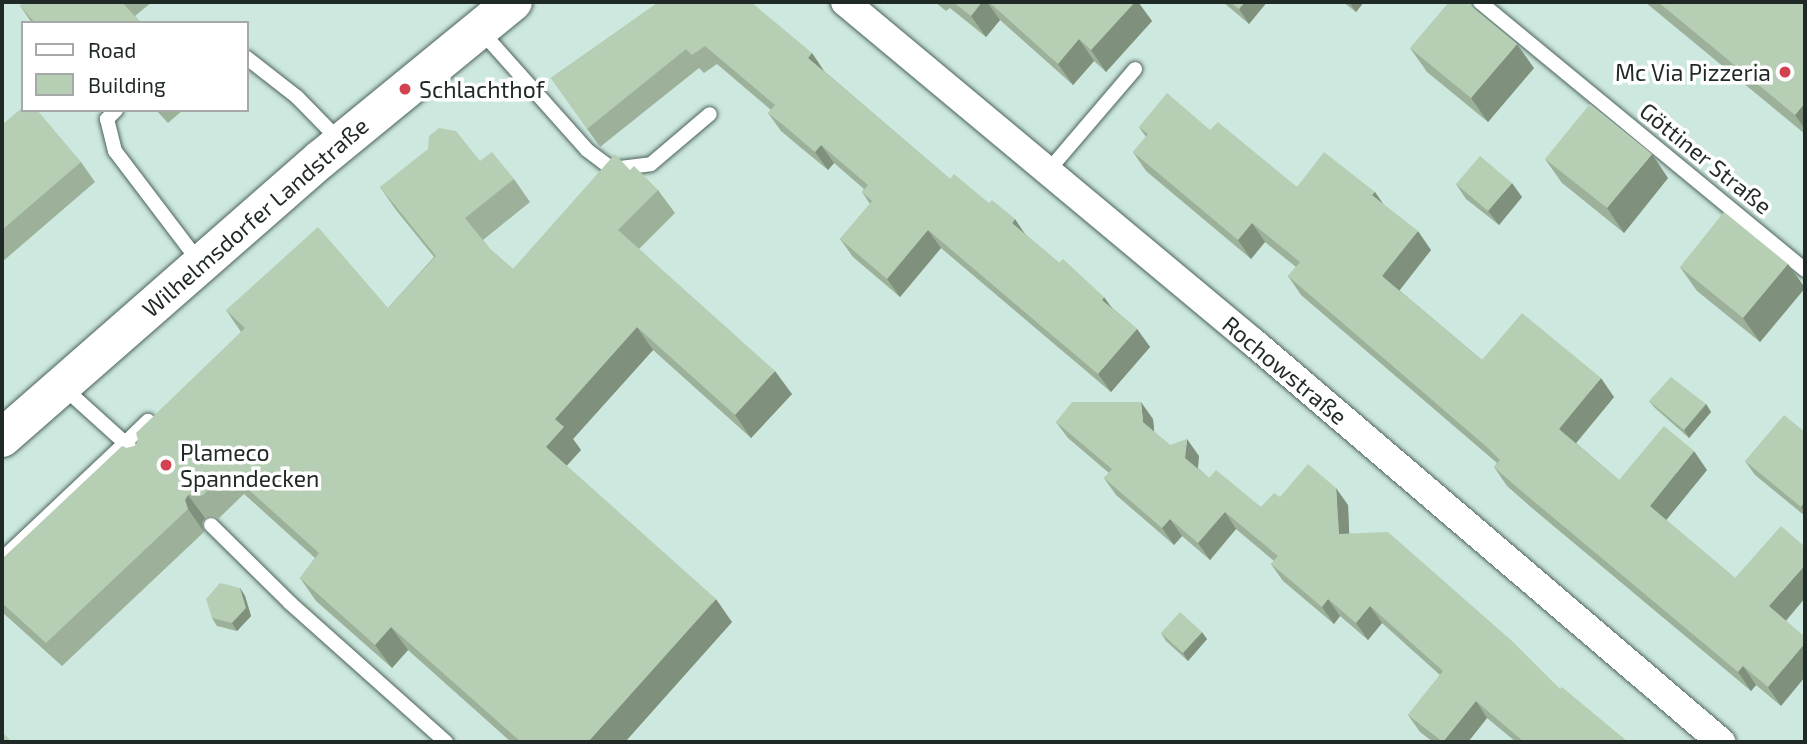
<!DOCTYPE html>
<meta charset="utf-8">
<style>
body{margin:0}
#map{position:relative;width:1807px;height:744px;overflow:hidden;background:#cde8de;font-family:"Exo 2",sans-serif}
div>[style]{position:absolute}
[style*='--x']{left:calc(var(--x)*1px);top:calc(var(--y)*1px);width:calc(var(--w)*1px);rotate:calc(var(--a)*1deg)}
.roads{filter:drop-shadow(0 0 2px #4c635c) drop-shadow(0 0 2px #4c635c)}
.lane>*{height:14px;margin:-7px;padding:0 7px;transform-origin:7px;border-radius:7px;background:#fff}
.street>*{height:28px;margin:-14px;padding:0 14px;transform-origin:14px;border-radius:14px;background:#fff}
.secondary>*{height:38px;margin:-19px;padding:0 19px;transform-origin:19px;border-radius:19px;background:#fff}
.wall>*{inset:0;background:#9db19a}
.shaded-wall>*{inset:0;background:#7f907d}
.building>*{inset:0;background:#b6ceb3}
.dots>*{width:19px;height:19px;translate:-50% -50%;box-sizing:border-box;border:4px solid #fff;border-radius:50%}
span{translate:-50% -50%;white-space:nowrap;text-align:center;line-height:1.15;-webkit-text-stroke:7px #fff;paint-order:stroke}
.poi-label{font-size:23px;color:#1f2926}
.right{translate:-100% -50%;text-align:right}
.left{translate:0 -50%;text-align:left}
.street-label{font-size:23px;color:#1f2926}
.frame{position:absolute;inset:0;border:4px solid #1f2926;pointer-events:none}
.legend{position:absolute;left:21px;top:21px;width:228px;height:91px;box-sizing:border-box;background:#fff;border:2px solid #a5a9a8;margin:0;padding:9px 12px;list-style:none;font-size:21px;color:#1f2926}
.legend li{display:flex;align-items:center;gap:14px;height:35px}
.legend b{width:35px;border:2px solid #a5a9a8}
</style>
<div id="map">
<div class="roads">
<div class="lane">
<div style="--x:1480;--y:2;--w:421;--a:39.5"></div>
<div style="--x:481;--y:31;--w:159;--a:48.3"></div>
<div style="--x:587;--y:150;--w:31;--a:37"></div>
<div style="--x:612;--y:169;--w:39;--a:-7"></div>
<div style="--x:651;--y:164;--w:77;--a:-40.3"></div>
<div style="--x:247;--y:58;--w:63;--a:38"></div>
<div style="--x:297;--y:97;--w:62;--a:45.7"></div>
<div style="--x:116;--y:110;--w:13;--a:135"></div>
<div style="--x:107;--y:119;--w:33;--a:76"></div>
<div style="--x:115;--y:151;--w:141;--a:52.8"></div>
<div style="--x:1048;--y:171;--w:134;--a:-49.5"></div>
<div style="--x:63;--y:387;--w:84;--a:42.1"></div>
<div style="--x:125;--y:443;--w:32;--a:-44"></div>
<div style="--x:211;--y:525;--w:111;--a:44.6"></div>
<div style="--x:290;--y:603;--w:209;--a:41.7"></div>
<div style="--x:2;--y:559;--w:169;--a:-43.3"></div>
<div style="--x:125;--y:443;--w:8;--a:45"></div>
</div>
<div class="street">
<div style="--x:845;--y:2;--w:531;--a:39.81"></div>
<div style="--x:1253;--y:342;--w:616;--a:40.52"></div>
</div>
<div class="secondary">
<div style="--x:2;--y:438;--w:424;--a:-41.2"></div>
<div style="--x:321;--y:159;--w:248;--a:-39.3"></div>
</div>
</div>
<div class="wall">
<div style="clip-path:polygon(25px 2px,152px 2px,135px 16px,141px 23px,32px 23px,20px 6px)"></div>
<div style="clip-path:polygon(659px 2px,812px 53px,824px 71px,950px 179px,1025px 234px,1137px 329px,1150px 347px,1111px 392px,941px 248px,900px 297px,853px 257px,840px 239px,870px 204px,862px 192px,864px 189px,834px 163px,828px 170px,800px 147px,781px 131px,768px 113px,771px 110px,717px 64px,704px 73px,699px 68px,600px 147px,551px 78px)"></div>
<div style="clip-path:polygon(935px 2px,1138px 2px,1152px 21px,1106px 72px,1094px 61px,1073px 85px,1000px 20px,986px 37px,950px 8px,946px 11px)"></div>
<div style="clip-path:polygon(1223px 2px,1267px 2px,1249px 24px)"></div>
<div style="clip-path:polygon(1343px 2px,1364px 2px,1356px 12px)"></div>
<div style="clip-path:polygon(1645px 2px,1805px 2px,1805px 134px)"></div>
<div style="clip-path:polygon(1410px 48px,1534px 68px,1488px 122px,1427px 72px)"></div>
<div style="clip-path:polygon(156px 110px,183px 110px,168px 123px)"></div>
<div style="clip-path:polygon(2px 125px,81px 162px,95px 182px,2px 262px)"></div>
<div style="clip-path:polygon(1139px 127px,1210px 130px,1297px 187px,1375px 192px,1384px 205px,1431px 250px,1399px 290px,1482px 360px,1614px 397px,1576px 443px,1619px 480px,1707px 470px,1666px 520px,1735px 578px,1805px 598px,1786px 621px,1781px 706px,1756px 685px,1751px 691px,1532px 508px,1507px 486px,1494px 467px,1497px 463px,1301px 295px,1288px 276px,1296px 267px,1265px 242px,1251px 259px,1146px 171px,1133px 152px,1146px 137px)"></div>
<div style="clip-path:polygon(1545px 159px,1668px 178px,1624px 233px,1562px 183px)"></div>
<div style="clip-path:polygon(480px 161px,514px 179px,530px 202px,483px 240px,490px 249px,513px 269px,630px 170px,658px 190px,675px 213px,639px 249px,792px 394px,751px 438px,653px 350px,573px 439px,581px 450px,566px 466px,732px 622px,625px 742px,511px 742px,408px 650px,392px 668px,316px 601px,300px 578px,315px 558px,244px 494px,218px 519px,213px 516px,205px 518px,202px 523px,204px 532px,62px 666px,2px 612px,2px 559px,127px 448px,135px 446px,138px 440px,241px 332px,226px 310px,388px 308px,434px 257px,396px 210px,380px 187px)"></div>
<div style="clip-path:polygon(1456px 184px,1522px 197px,1499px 225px,1466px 199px)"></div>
<div style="clip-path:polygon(1788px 264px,1805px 288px,1760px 342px,1697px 291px,1680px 267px)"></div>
<div style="clip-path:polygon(1649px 401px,1706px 404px,1711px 412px,1689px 438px,1655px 408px)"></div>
<div style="clip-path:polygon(1153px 419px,1154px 432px,1170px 445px,1199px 456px,1198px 468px,1209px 478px,1261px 507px,1280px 497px,1348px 505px,1349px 534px,1560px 689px,1628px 742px,1516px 742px,1487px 718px,1468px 742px,1433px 742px,1420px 732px,1408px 715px,1440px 675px,1382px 623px,1368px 640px,1340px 616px,1334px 624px,1283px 581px,1271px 564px,1274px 561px,1236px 529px,1210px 560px,1182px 536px,1174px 545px,1116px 495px,1104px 478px,1109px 473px,1068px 438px,1056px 422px)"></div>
<div style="clip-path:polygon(1805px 432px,1805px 516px,1755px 475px,1745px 461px)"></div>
<div style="clip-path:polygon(240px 588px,245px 596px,251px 616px,237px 631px,217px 626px,212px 618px)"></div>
<div style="clip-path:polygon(1161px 633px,1207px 639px,1188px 661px,1166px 641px)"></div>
</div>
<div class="shaded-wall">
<div style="clip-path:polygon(982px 2px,987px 2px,1000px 20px,986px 37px,971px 16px)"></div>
<div style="clip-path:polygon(1135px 2px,1138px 2px,1152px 21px,1106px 72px,1091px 50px)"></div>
<div style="clip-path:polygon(1245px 2px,1267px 2px,1249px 24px,1239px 9px)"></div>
<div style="clip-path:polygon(1349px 2px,1364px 2px,1356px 12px)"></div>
<div style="clip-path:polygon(1079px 39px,1094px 61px,1073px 85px,1058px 64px)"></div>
<div style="clip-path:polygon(1517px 44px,1534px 68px,1488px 122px,1471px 98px)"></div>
<div style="clip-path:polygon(812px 53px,824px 71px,808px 58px)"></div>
<div style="clip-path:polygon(1805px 103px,1805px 129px,1795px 115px)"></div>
<div style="clip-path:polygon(821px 145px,834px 163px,828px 170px,815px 152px)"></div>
<div style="clip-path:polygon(1652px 154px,1668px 178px,1624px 233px,1607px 208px)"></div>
<div style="clip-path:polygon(1512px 183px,1522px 197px,1499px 225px,1488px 211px)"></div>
<div style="clip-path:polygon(1375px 192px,1388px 211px,1372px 195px)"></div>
<div style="clip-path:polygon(1015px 219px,1027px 237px,1012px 223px)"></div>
<div style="clip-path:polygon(1252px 223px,1265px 242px,1251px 259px,1238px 240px)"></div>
<div style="clip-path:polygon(928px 230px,941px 248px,900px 297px,887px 279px)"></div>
<div style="clip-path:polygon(1418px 231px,1431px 250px,1396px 295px,1382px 276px)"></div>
<div style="clip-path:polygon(1788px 264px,1805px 288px,1760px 342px,1743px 318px)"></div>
<div style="clip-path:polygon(1104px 297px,1117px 315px,1102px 300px)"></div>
<div style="clip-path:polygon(637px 327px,653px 350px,573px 439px,581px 450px,562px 471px,546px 447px,555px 419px)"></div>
<div style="clip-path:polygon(1137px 329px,1150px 347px,1111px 392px,1098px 374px)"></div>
<div style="clip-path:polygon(775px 371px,792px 394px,751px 438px,735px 415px)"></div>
<div style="clip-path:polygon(1601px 378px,1614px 397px,1572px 448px,1559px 429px)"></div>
<div style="clip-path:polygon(1141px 402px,1153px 419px,1155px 439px,1143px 422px)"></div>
<div style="clip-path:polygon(1706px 404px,1711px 412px,1689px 438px,1684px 430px)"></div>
<div style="clip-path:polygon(1187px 439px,1199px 456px,1197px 475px,1185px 458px)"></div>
<div style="clip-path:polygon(1694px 451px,1707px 470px,1663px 524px,1650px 506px)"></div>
<div style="clip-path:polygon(1336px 488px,1348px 505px,1350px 551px,1339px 534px)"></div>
<div style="clip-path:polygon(188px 495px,205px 518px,202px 523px,204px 532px,188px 509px,185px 500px)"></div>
<div style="clip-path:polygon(1805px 501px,1805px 513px,1801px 507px)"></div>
<div style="clip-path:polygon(1225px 512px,1236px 529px,1210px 560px,1198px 543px)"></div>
<div style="clip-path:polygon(1170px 519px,1182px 536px,1174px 545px,1162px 528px)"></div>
<div style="clip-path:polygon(1805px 565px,1805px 598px,1782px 625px,1769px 606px)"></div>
<div style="clip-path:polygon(240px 588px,245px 596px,251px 616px,237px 631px,232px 623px)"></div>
<div style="clip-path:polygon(716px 599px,732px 622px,625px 742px,588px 742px)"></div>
<div style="clip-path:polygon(1328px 599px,1340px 616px,1334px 624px,1322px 607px)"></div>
<div style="clip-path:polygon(1370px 606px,1382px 623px,1368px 640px,1356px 623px)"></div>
<div style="clip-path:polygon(391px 627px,408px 650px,392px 668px,375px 645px)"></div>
<div style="clip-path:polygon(1202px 632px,1207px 639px,1188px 661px,1183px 653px)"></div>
<div style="clip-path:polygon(1805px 643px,1805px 677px,1781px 706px,1768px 687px)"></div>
<div style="clip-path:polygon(1743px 666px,1756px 685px,1751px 691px,1738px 672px)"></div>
<div style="clip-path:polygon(1476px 701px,1487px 718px,1468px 742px,1443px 742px)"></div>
</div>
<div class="building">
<div style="clip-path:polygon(25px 2px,122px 2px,141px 23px,35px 23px,20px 6px)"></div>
<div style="clip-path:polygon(659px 2px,751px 2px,812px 53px,808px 58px,894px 131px,950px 179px,954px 174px,989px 203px,992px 200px,1015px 219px,1012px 223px,1059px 263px,1063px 259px,1104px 297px,1102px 300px,1137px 329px,1098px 374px,928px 230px,887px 279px,840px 239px,872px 201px,862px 192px,868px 185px,821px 145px,815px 152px,788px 129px,768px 113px,775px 105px,705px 46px,692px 55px,686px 49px,587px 129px,551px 78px)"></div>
<div style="clip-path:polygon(953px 2px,982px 2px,971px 16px)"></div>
<div style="clip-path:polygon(989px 2px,1135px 2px,1091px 50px,1079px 39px,1058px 64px)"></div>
<div style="clip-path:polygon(1230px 2px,1245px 2px,1239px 9px)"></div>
<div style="clip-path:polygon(1449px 2px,1466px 2px,1517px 44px,1471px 98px,1410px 48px)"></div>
<div style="clip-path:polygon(1658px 2px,1805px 2px,1805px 103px,1795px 115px)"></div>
<div style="clip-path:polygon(1167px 93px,1210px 130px,1218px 122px,1297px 187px,1324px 152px,1375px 192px,1372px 195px,1418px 231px,1382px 276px,1482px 360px,1522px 313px,1601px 378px,1559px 429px,1619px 480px,1664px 426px,1694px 451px,1650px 506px,1735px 578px,1781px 526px,1805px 547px,1805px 565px,1769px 606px,1805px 637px,1805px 643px,1768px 687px,1743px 666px,1738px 672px,1519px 489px,1494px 467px,1500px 460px,1488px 448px,1288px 276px,1300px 262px,1252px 223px,1238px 240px,1133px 152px,1148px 134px,1139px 127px)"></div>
<div style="clip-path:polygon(1590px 104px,1652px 154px,1607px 208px,1545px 159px)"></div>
<div style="clip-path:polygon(23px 107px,23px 110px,37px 110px,81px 162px,2px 230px,2px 125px)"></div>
<div style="clip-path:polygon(439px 128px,456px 131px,480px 161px,492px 152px,514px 179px,465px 218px,490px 249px,513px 269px,615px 154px,630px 170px,634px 166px,658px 190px,618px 230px,775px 371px,735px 415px,637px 327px,555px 419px,564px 427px,546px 447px,716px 599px,588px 742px,521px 742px,391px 627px,375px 645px,300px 578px,319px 553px,228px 471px,202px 496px,197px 492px,188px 495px,185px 500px,188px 509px,46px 643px,2px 603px,2px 559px,122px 446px,127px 448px,135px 446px,138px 440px,136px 433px,245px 328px,226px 310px,318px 227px,388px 308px,436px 256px,380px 187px,428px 149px,429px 136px)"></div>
<div style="clip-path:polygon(1480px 156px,1512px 183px,1488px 211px,1456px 184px)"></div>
<div style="clip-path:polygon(1724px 212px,1788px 264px,1743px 318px,1680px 267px)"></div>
<div style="clip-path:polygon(1671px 377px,1706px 404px,1684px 430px,1649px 401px)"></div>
<div style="clip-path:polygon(1072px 402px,1141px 402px,1143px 422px,1170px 445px,1187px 439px,1185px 458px,1209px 478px,1216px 470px,1261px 507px,1274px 493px,1280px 497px,1308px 464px,1336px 488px,1339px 534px,1388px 532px,1512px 641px,1560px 689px,1562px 687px,1628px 742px,1524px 742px,1476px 701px,1443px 742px,1408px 715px,1443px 671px,1370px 606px,1356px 623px,1328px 599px,1322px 607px,1271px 564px,1278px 556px,1225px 512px,1198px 543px,1170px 519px,1162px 528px,1104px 478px,1112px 469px,1056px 422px)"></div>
<div style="clip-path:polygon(1784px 415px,1805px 432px,1805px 501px,1801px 507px,1745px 461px)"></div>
<div style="clip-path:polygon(220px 583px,240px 588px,246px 608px,232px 623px,212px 618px,206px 599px)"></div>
<div style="clip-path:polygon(1180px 612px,1202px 632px,1183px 653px,1161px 633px)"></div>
<div style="clip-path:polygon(2px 732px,12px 742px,2px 742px)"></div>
</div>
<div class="dots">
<div style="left:1785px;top:72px;background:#d24250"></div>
<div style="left:405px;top:89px;background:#d24250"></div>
<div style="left:166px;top:465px;background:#d24250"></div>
</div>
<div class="poi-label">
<span class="right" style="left:1771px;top:72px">Mc Via Pizzeria</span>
<span class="left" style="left:419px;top:89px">Schlachthof</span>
<span class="left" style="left:180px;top:465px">Plameco<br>Spanndecken</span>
</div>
<div class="street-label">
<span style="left:1706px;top:158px;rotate:39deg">Göttiner Straße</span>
<span style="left:255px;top:217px;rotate:-41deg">Wilhelmsdorfer Landstraße</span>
<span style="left:1285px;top:370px;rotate:40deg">Rochowstraße</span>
</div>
<div class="frame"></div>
<ul class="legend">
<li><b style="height:9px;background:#fff"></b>Road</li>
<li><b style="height:19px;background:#b6ceb3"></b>Building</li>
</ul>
</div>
